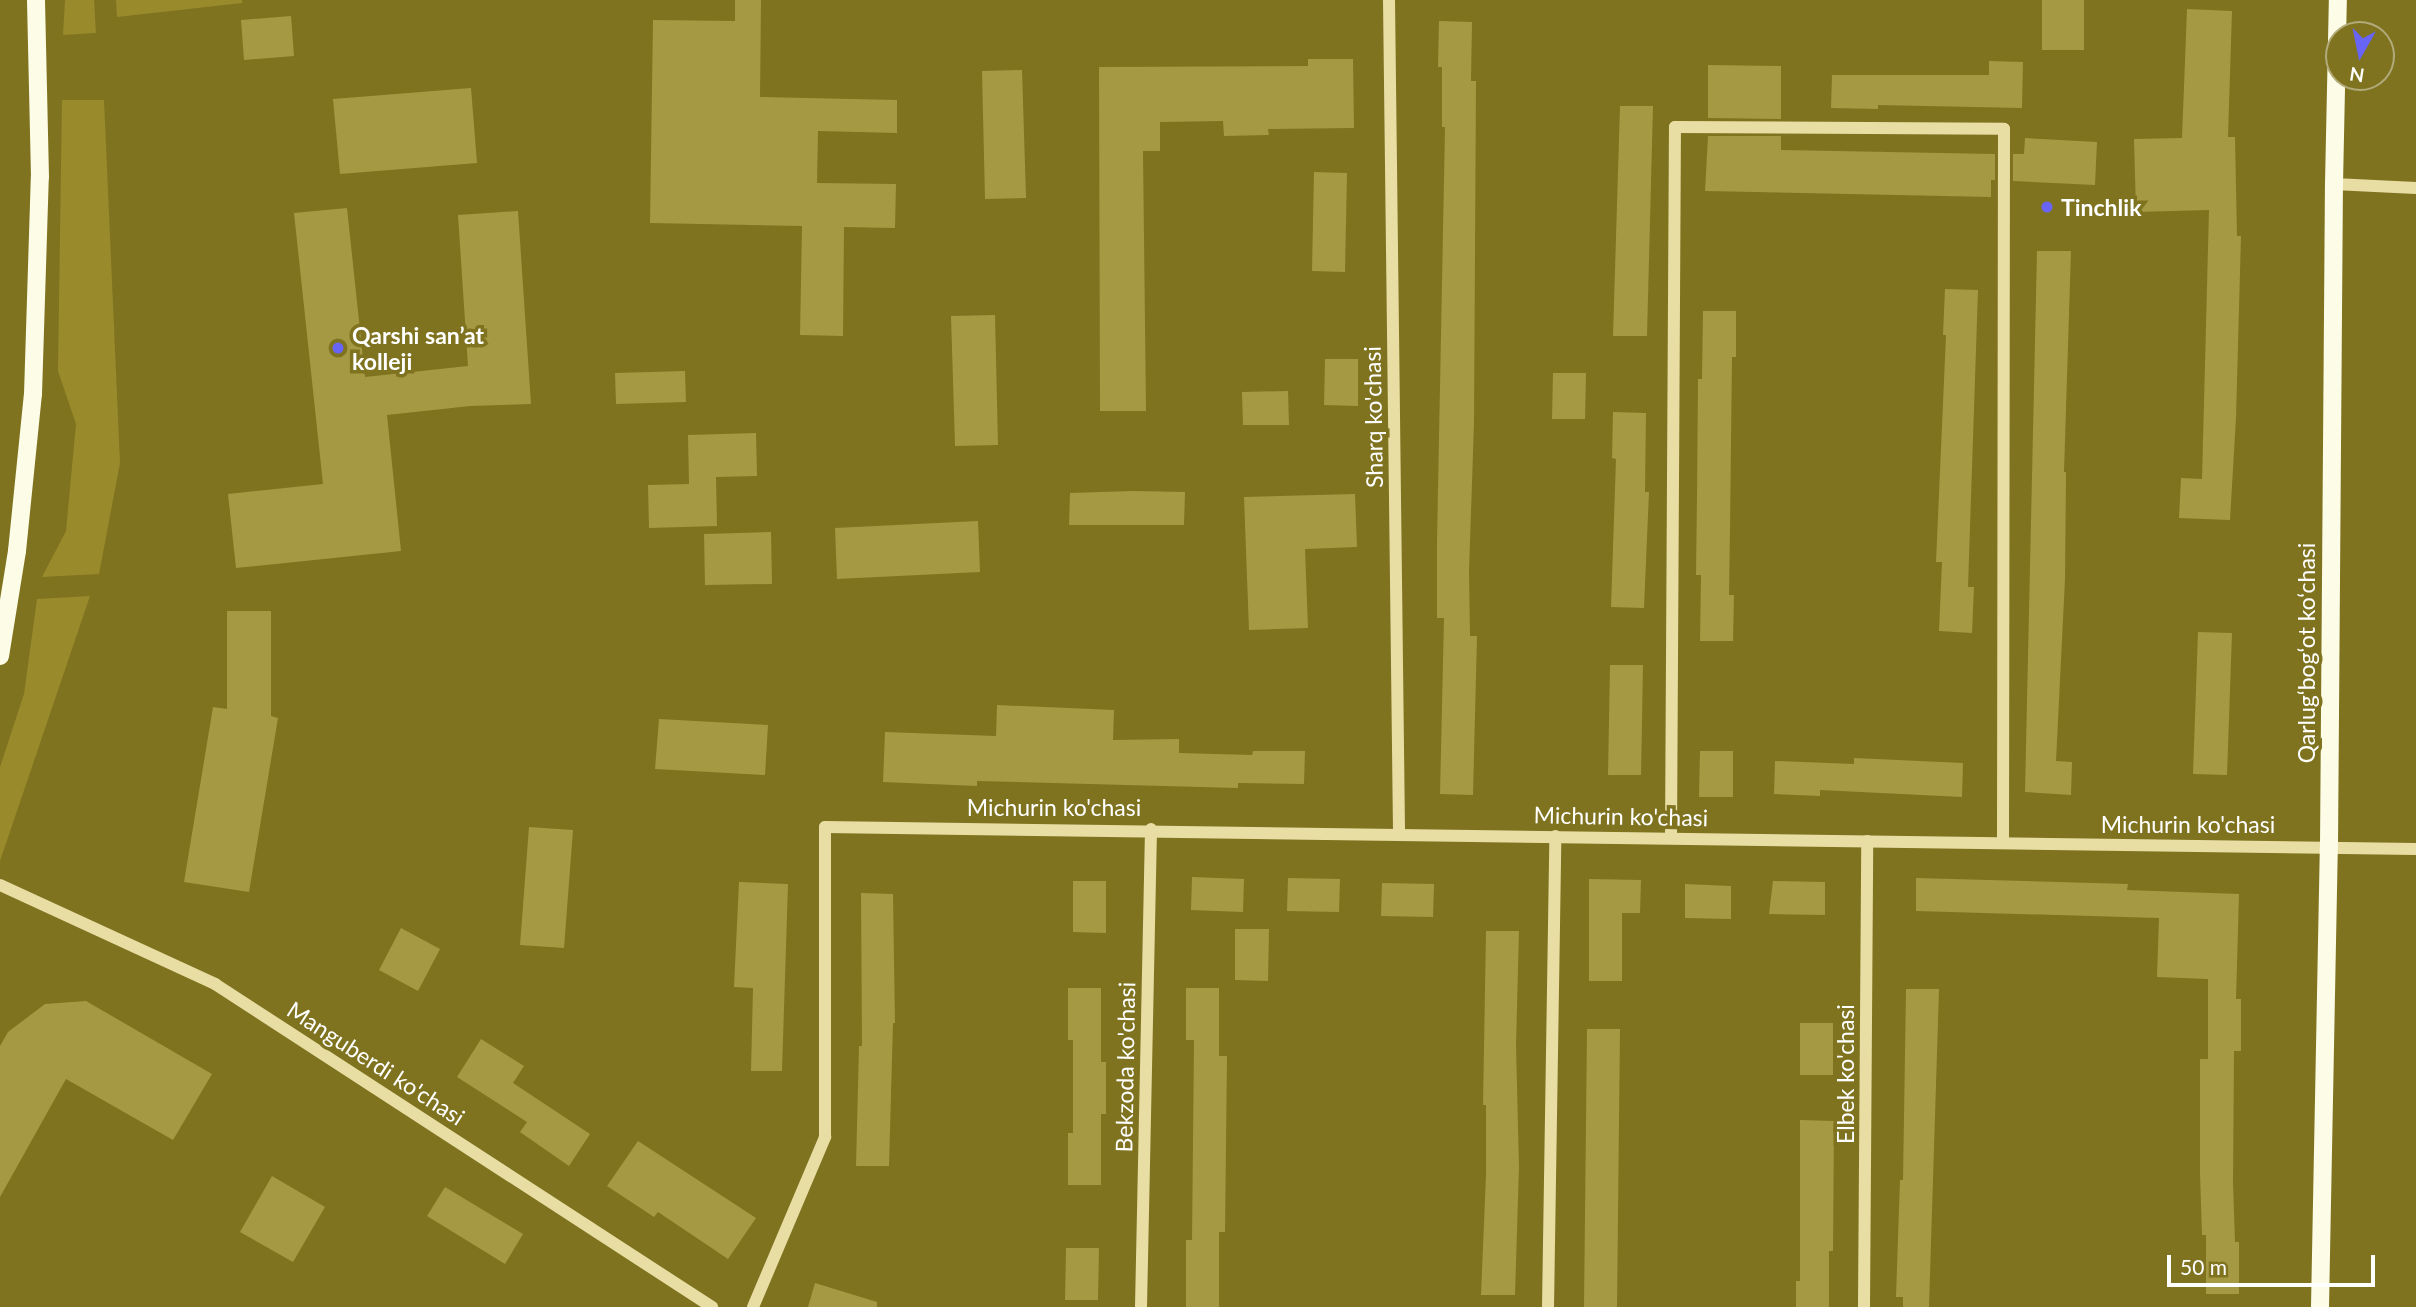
<!DOCTYPE html>
<meta charset="utf-8">
<style>
body{margin:0}
#map{position:relative;width:2416px;height:1307px;overflow:hidden;background:#7f7320;font-family:Lato,sans-serif}
div>[style]{position:absolute}
[style*='--x']{left:calc(var(--x)*1px);top:calc(var(--y)*1px);width:calc(var(--w)*1px);rotate:calc(var(--a)*1deg)}
.green>*{inset:0;background:#998a2c}
.building>*{inset:0;background:#a69944}
.minor>*{height:12px;margin:-6px;padding:0 6px;transform-origin:6px;border-radius:6px;background:#e8dea4}
.major>*{height:18px;margin:-9px;padding:0 9px;transform-origin:9px;border-radius:9px;background:#fdfce6}
.dots>*{width:19px;height:19px;translate:-50% -50%;box-sizing:border-box;border:4px solid #7f7320;border-radius:50%}
span{translate:-50% -50%;white-space:nowrap;text-align:center;line-height:1.15;-webkit-text-stroke:7px #7f7320;paint-order:stroke}
.poi-label{font-size:23px;color:#fff;font-weight:700}
.left{translate:0 -50%;text-align:left}
.street-label{font-size:23px;color:#fff}
.north{position:absolute;left:2325px;top:21px;width:70px;height:70px;box-sizing:border-box;background:#7f7320;border:2px solid #b2ab79;border-radius:50%;rotate:189deg;font-size:19px;font-weight:700;line-height:28px;text-align:center;color:#fff}
.north::after{content:'';display:block;margin:auto;width:24px;height:32px;background:#6864f5;clip-path:polygon(50% 0,100% 100%,50% 72%,0 100%)}
.scale{position:absolute;left:2167px;top:1255px;width:208px;height:32px;box-sizing:border-box;border:4px solid #fff;border-top:0;padding-left:9px;font-size:21px;line-height:24px;white-space:nowrap;color:#fff;-webkit-text-stroke:5px #7f7320;paint-order:stroke}
</style>
<div id="map">
<div class="green">
<div style="clip-path:polygon(65px 0,94px 0,96px 33px,63px 35px)"></div>
<div style="clip-path:polygon(116px 0,242px 0,242px 3px,117px 17px)"></div>
<div style="clip-path:polygon(62px 100px,104px 100px,120px 463px,99px 574px,42px 577px,66px 531px,76px 424px,58px 371px)"></div>
<div style="clip-path:polygon(90px 596px,0 861px,0 767px,24px 694px,37px 599px)"></div>
</div>
<div class="building">
<div style="clip-path:polygon(735px 0,761px 0,760px 97px,897px 100px,897px 133px,818px 131px,817px 183px,896px 184px,895px 228px,844px 227px,843px 336px,800px 335px,802px 226px,650px 223px,653px 20px,735px 21px)"></div>
<div style="clip-path:polygon(2042px 0,2084px 0,2084px 50px,2042px 50px)"></div>
<div style="clip-path:polygon(2187px 9px,2232px 11px,2228px 137px,2235px 137px,2237px 236px,2241px 236px,2236px 418px,2230px 520px,2179px 518px,2181px 478px,2202px 479px,2209px 210px,2136px 212px,2134px 139px,2182px 138px)"></div>
<div style="clip-path:polygon(291px 16px,294px 56px,244px 60px,241px 20px)"></div>
<div style="clip-path:polygon(1439px 21px,1472px 22px,1471px 81px,1476px 81px,1474px 423px,1469px 572px,1470px 636px,1477px 636px,1473px 795px,1440px 794px,1444px 618px,1437px 618px,1437px 542px,1445px 127px,1442px 127px,1442px 67px,1438px 67px)"></div>
<div style="clip-path:polygon(1308px 59px,1353px 59px,1354px 128px,1268px 129px,1269px 135px,1224px 136px,1223px 121px,1160px 122px,1160px 151px,1143px 151px,1146px 411px,1100px 411px,1099px 67px,1308px 66px)"></div>
<div style="clip-path:polygon(1989px 61px,2023px 62px,2022px 108px,1878px 105px,1878px 109px,1831px 108px,1832px 75px,1989px 75px)"></div>
<div style="clip-path:polygon(1708px 65px,1781px 66px,1781px 119px,1708px 118px)"></div>
<div style="clip-path:polygon(1022px 70px,1026px 198px,985px 199px,982px 71px)"></div>
<div style="clip-path:polygon(471px 88px,477px 163px,340px 174px,333px 99px)"></div>
<div style="clip-path:polygon(1620px 106px,1653px 106px,1647px 336px,1613px 336px)"></div>
<div style="clip-path:polygon(1708px 136px,1781px 136px,1781px 150px,1995px 154px,1995px 180px,1991px 180px,1991px 197px,1705px 191px)"></div>
<div style="clip-path:polygon(2025px 138px,2097px 142px,2095px 185px,2013px 181px,2013px 154px,2024px 154px)"></div>
<div style="clip-path:polygon(1314px 172px,1347px 173px,1345px 272px,1312px 271px)"></div>
<div style="clip-path:polygon(347px 208px,365px 377px,468px 366px,458px 215px,518px 211px,531px 404px,470px 406px,387px 415px,401px 551px,236px 568px,228px 494px,323px 484px,294px 213px)"></div>
<div style="clip-path:polygon(2037px 251px,2071px 251px,2064px 472px,2066px 472px,2065px 579px,2056px 761px,2072px 762px,2071px 795px,2025px 792px)"></div>
<div style="clip-path:polygon(1945px 289px,1978px 290px,1968px 587px,1974px 587px,1972px 633px,1939px 631px,1942px 562px,1936px 562px,1946px 335px,1943px 335px)"></div>
<div style="clip-path:polygon(1703px 311px,1736px 311px,1736px 357px,1732px 357px,1730px 530px,1729px 595px,1734px 595px,1733px 641px,1700px 641px,1701px 575px,1696px 575px,1697px 496px,1698px 379px,1702px 379px)"></div>
<div style="clip-path:polygon(995px 315px,998px 445px,955px 446px,951px 316px)"></div>
<div style="clip-path:polygon(1325px 359px,1358px 359px,1358px 406px,1324px 405px)"></div>
<div style="clip-path:polygon(685px 371px,686px 402px,616px 404px,615px 373px)"></div>
<div style="clip-path:polygon(1553px 373px,1586px 373px,1585px 419px,1552px 419px)"></div>
<div style="clip-path:polygon(1288px 391px,1289px 425px,1243px 425px,1242px 392px)"></div>
<div style="clip-path:polygon(1613px 412px,1646px 413px,1645px 492px,1649px 492px,1644px 608px,1611px 607px,1616px 459px,1612px 458px)"></div>
<div style="clip-path:polygon(756px 433px,757px 476px,716px 477px,717px 526px,649px 528px,648px 485px,689px 484px,688px 435px)"></div>
<div style="clip-path:polygon(1133px 491px,1185px 492px,1184px 525px,1069px 525px,1070px 493px)"></div>
<div style="clip-path:polygon(1355px 494px,1357px 547px,1305px 549px,1308px 628px,1249px 630px,1244px 497px)"></div>
<div style="clip-path:polygon(978px 521px,980px 572px,837px 579px,835px 528px)"></div>
<div style="clip-path:polygon(771px 532px,772px 584px,705px 585px,704px 534px)"></div>
<div style="clip-path:polygon(227px 611px,271px 611px,271px 716px,278px 718px,249px 892px,184px 882px,213px 707px,227px 709px)"></div>
<div style="clip-path:polygon(2198px 632px,2232px 633px,2227px 775px,2193px 774px)"></div>
<div style="clip-path:polygon(1610px 665px,1643px 665px,1641px 775px,1608px 775px)"></div>
<div style="clip-path:polygon(997px 705px,1114px 710px,1113px 740px,1179px 739px,1179px 753px,1252px 755px,1253px 751px,1305px 751px,1304px 784px,1238px 783px,1238px 788px,977px 781px,977px 786px,883px 782px,885px 732px,996px 736px)"></div>
<div style="clip-path:polygon(659px 719px,768px 725px,765px 775px,655px 769px)"></div>
<div style="clip-path:polygon(1700px 751px,1733px 751px,1733px 797px,1699px 797px)"></div>
<div style="clip-path:polygon(1854px 758px,1963px 763px,1962px 797px,1820px 790px,1820px 796px,1774px 794px,1775px 761px,1854px 764px)"></div>
<div style="clip-path:polygon(529px 827px,573px 830px,564px 948px,520px 945px)"></div>
<div style="clip-path:polygon(1192px 877px,1244px 879px,1243px 912px,1191px 910px)"></div>
<div style="clip-path:polygon(1288px 878px,1340px 879px,1339px 912px,1287px 911px)"></div>
<div style="clip-path:polygon(1916px 878px,2128px 884px,2127px 890px,2239px 894px,2236px 999px,2241px 999px,2241px 1051px,2234px 1051px,2233px 1183px,2235px 1242px,2239px 1242px,2239px 1294px,2206px 1294px,2206px 1235px,2202px 1235px,2200px 1174px,2200px 1059px,2208px 1059px,2208px 979px,2157px 977px,2159px 918px,1916px 911px)"></div>
<div style="clip-path:polygon(1589px 879px,1641px 880px,1640px 913px,1622px 913px,1622px 981px,1589px 981px)"></div>
<div style="clip-path:polygon(1073px 881px,1106px 881px,1106px 933px,1073px 932px)"></div>
<div style="clip-path:polygon(1773px 881px,1825px 882px,1825px 915px,1769px 914px)"></div>
<div style="clip-path:polygon(739px 882px,788px 884px,782px 1071px,751px 1071px,753px 988px,734px 987px)"></div>
<div style="clip-path:polygon(1382px 883px,1434px 884px,1433px 917px,1381px 916px)"></div>
<div style="clip-path:polygon(1685px 884px,1731px 886px,1731px 919px,1685px 918px)"></div>
<div style="clip-path:polygon(861px 893px,893px 894px,895px 1023px,893px 1023px,889px 1166px,856px 1166px,859px 1046px,862px 1046px)"></div>
<div style="clip-path:polygon(401px 928px,440px 949px,418px 991px,379px 970px)"></div>
<div style="clip-path:polygon(1235px 929px,1269px 929px,1268px 981px,1235px 980px)"></div>
<div style="clip-path:polygon(1486px 931px,1519px 931px,1516px 1046px,1519px 1167px,1515px 1295px,1481px 1295px,1486px 1175px,1486px 1105px,1483px 1105px)"></div>
<div style="clip-path:polygon(1068px 988px,1101px 988px,1101px 1062px,1106px 1062px,1106px 1114px,1101px 1114px,1101px 1185px,1068px 1185px,1068px 1133px,1073px 1133px,1073px 1040px,1068px 1040px)"></div>
<div style="clip-path:polygon(1186px 988px,1219px 988px,1219px 1056px,1227px 1056px,1225px 1232px,1219px 1232px,1219px 1307px,1186px 1307px,1186px 1240px,1192px 1240px,1194px 1040px,1186px 1040px)"></div>
<div style="clip-path:polygon(1906px 989px,1939px 989px,1929px 1307px,1903px 1307px,1903px 1297px,1896px 1297px,1900px 1180px,1903px 1180px)"></div>
<div style="clip-path:polygon(86px 1001px,212px 1074px,173px 1140px,66px 1079px,0 1197px,0 1046px,8px 1032px,45px 1004px)"></div>
<div style="clip-path:polygon(1800px 1023px,1833px 1023px,1833px 1075px,1800px 1075px)"></div>
<div style="clip-path:polygon(1587px 1029px,1620px 1029px,1617px 1307px,1584px 1307px)"></div>
<div style="clip-path:polygon(481px 1039px,524px 1066px,513px 1083px,590px 1134px,569px 1166px,520px 1132px,527px 1122px,457px 1077px)"></div>
<div style="clip-path:polygon(1800px 1120px,1834px 1121px,1833px 1251px,1829px 1251px,1829px 1307px,1796px 1307px,1796px 1281px,1800px 1281px)"></div>
<div style="clip-path:polygon(638px 1141px,756px 1218px,728px 1259px,658px 1212px,654px 1217px,607px 1186px)"></div>
<div style="clip-path:polygon(272px 1176px,325px 1207px,293px 1262px,240px 1232px)"></div>
<div style="clip-path:polygon(445px 1187px,523px 1234px,505px 1264px,427px 1216px)"></div>
<div style="clip-path:polygon(1066px 1248px,1099px 1248px,1098px 1300px,1065px 1300px)"></div>
<div style="clip-path:polygon(815px 1283px,877px 1302px,877px 1307px,808px 1307px)"></div>
</div>
<div class="minor">
<div style="--x:1389;--y:0;--w:833;--a:89.31"></div>
<div style="--x:2334;--y:184;--w:82;--a:2.8"></div>
<div style="--x:1671;--y:838;--w:711;--a:-89.68"></div>
<div style="--x:1675;--y:127;--w:329;--a:0.3"></div>
<div style="--x:2004;--y:129;--w:714;--a:90.08"></div>
<div style="--x:0;--y:885;--w:237;--a:24.7"></div>
<div style="--x:215;--y:984;--w:593;--a:33.02"></div>
<div style="--x:753;--y:1307;--w:185;--a:-67"></div>
<div style="--x:825;--y:1137;--w:310;--a:-90"></div>
<div style="--x:825;--y:827;--w:1591;--a:0.79"></div>
<div style="--x:1141;--y:1307;--w:478;--a:-88.8"></div>
<div style="--x:1548;--y:1307;--w:471;--a:-89.1"></div>
<div style="--x:1864;--y:1307;--w:466;--a:-89.6"></div>
</div>
<div class="major">
<div style="--x:0;--y:656;--w:106;--a:-80.8"></div>
<div style="--x:17;--y:551;--w:158;--a:-84.2"></div>
<div style="--x:33;--y:394;--w:217;--a:-88.2"></div>
<div style="--x:40;--y:177;--w:177;--a:-91.3"></div>
<div style="--x:2320;--y:1307;--w:461;--a:-88.9"></div>
<div style="--x:2329;--y:846;--w:662;--a:-89.57"></div>
<div style="--x:2334;--y:184;--w:184;--a:-88.8"></div>
</div>
<div class="dots">
<div style="left:2047px;top:207px;background:#6864f5"></div>
<div style="left:338px;top:348px;background:#6864f5"></div>
</div>
<div class="poi-label">
<span class="left" style="left:2061px;top:207px">Tinchlik</span>
<span class="left" style="left:352px;top:348px">Qarshi san’at<br>kolleji</span>
</div>
<div class="street-label">
<span style="left:1373px;top:417px;rotate:-91deg">Sharq ko'chasi</span>
<span style="left:2306px;top:653px;rotate:-90deg">Qarlug‘bog‘ot ko‘chasi</span>
<span style="left:1054px;top:807px">Michurin ko'chasi</span>
<span style="left:1621px;top:816px;rotate:1deg">Michurin ko'chasi</span>
<span style="left:2188px;top:824px">Michurin ko'chasi</span>
<span style="left:376px;top:1063px;rotate:33deg">Manguberdi ko'chasi</span>
<span style="left:1125px;top:1067px;rotate:-89deg">Bekzoda ko'chasi</span>
<span style="left:1845px;top:1074px;rotate:-90deg">Elbek ko'chasi</span>
</div>
<div class="north">N</div>
<div class="scale">50 m</div>
</div>
